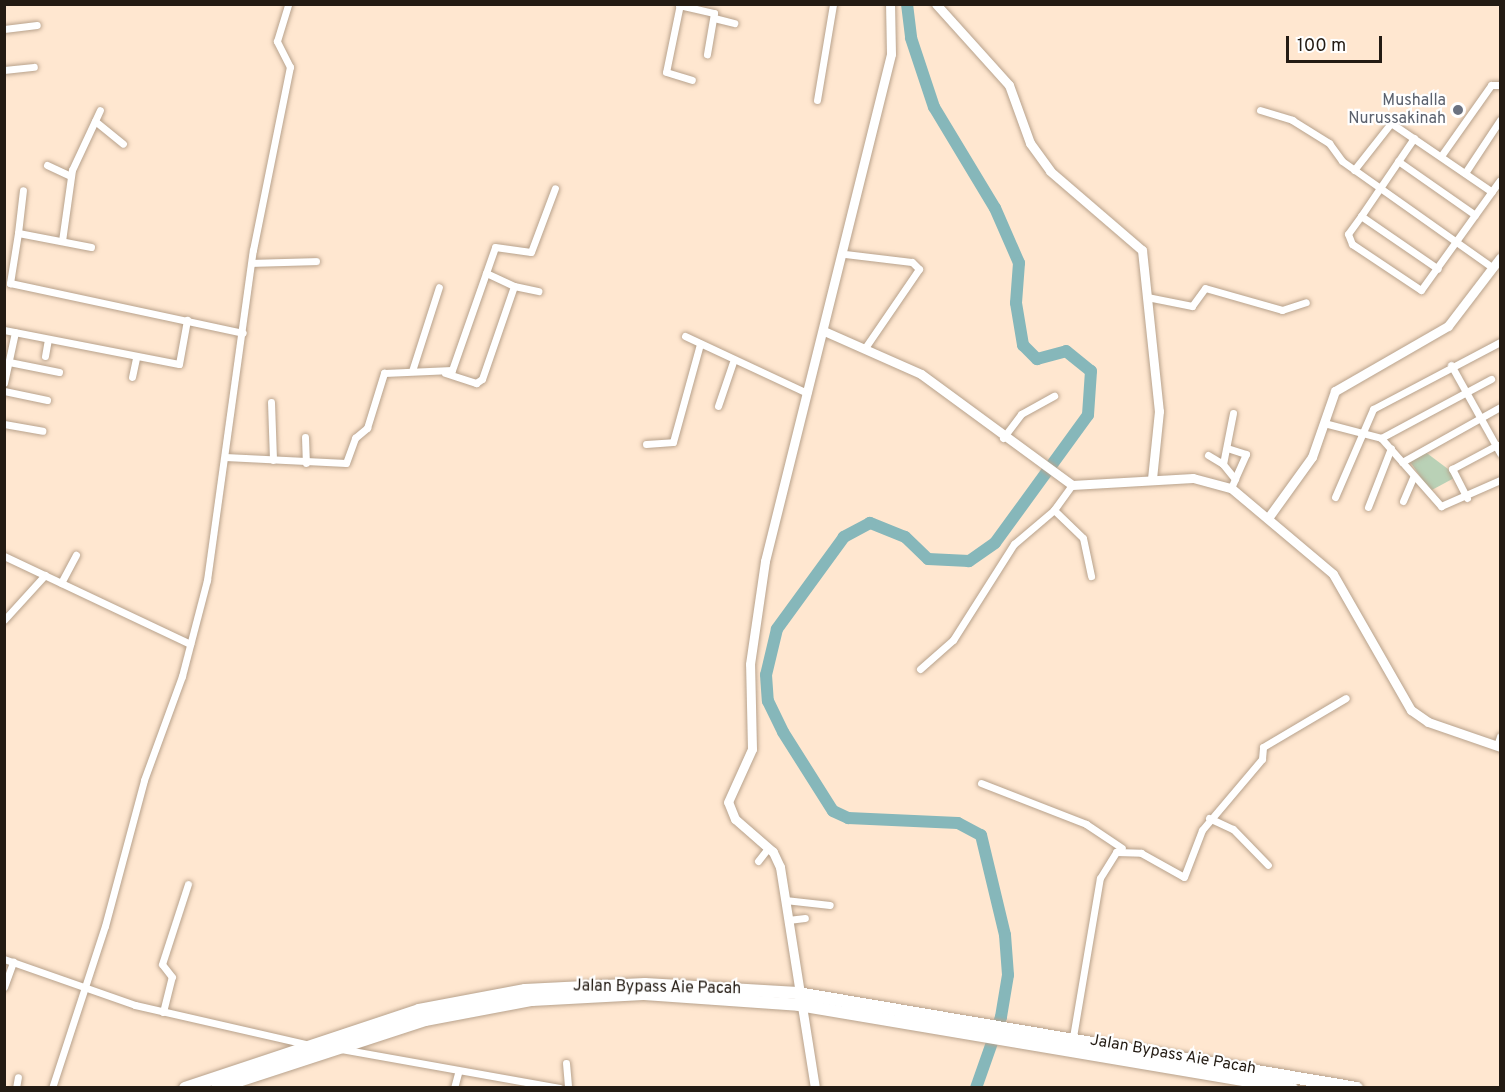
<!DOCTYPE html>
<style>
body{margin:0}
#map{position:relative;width:1505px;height:1092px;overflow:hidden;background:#ffe7d0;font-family:Overpass,sans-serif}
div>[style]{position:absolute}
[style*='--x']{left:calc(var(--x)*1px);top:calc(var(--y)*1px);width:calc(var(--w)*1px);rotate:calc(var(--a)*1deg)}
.green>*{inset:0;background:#b9d1b6}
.river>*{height:12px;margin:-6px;padding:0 6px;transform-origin:6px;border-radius:6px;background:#86b7ba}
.roads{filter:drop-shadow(0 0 2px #b8a28c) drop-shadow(0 0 2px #b8a28c)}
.street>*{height:7px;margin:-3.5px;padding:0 3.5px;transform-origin:3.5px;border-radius:3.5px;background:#fff}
.secondary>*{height:9px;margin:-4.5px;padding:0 4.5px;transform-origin:4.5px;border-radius:4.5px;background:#fff}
.highway>*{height:12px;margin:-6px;padding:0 6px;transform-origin:6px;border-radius:6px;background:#fff}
.dots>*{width:16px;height:16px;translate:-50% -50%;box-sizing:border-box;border:3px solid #fff;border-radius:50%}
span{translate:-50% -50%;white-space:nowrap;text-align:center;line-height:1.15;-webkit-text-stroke:4.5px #fff;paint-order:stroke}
.worship-label{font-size:16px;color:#5b616d}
.right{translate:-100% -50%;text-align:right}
.street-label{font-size:16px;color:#231b13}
.frame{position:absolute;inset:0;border:6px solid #231b13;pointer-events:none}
.scale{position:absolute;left:1286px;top:36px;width:96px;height:27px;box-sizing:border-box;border:3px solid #231b13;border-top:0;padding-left:8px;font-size:18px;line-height:21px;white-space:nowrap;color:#231b13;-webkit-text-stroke:4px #fff;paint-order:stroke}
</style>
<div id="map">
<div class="green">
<div style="clip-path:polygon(1424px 451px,1452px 472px,1456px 477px,1430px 491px,1409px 460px)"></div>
</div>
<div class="river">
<div style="--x:907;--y:4;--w:34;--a:83"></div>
<div style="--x:911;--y:38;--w:73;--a:71.6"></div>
<div style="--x:934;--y:107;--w:118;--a:58.9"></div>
<div style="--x:995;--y:208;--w:60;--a:66.4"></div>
<div style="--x:1019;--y:263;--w:40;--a:94.3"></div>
<div style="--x:1016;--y:303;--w:43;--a:80.5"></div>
<div style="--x:1023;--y:345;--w:20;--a:45"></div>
<div style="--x:1037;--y:359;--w:30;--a:-15"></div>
<div style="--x:1066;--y:351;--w:32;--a:39"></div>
<div style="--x:1091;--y:371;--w:44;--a:93.9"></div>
<div style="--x:1088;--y:415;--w:158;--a:126"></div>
<div style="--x:995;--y:543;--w:32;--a:145"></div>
<div style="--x:969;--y:561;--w:41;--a:-177.2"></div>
<div style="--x:928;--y:559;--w:32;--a:-136"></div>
<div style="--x:905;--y:537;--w:38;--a:-158"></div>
<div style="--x:870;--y:523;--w:30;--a:152"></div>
<div style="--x:844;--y:537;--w:114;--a:126.1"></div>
<div style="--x:777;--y:629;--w:47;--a:103.4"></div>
<div style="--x:766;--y:675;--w:26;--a:86"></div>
<div style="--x:768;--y:701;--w:34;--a:64"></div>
<div style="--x:783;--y:732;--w:93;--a:57.7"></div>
<div style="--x:833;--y:811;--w:17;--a:25"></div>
<div style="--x:848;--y:818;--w:110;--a:2.6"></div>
<div style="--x:958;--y:823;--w:26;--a:28"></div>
<div style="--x:981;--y:835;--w:103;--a:76.5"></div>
<div style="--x:1005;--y:935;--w:40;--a:85.7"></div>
<div style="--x:1008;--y:975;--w:43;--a:99.5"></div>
<div style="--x:1001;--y:1017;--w:75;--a:109.4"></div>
</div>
<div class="roads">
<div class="street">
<div style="--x:680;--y:4;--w:69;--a:101.6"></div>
<div style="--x:666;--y:72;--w:27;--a:17"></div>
<div style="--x:679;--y:5;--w:36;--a:13"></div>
<div style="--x:714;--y:13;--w:42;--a:99.7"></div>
<div style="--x:714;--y:18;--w:21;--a:14"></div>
<div style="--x:4;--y:29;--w:33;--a:-7"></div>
<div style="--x:4;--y:70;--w:30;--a:-6"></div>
<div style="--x:817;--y:100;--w:97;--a:-80.5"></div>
<div style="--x:1260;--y:110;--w:34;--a:17"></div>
<div style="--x:1292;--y:120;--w:44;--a:31.9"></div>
<div style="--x:1329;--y:143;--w:22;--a:54"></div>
<div style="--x:1342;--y:161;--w:185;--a:35.3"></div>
<div style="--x:95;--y:121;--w:36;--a:39"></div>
<div style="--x:1414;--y:138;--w:94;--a:124.2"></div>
<div style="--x:1361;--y:216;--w:93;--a:34.5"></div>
<div style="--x:1441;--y:156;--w:87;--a:-54.8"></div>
<div style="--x:1491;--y:85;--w:9;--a:0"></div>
<div style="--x:1398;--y:161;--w:94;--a:35"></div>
<div style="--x:47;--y:165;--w:26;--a:25"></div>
<div style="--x:1354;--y:170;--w:60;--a:-51.8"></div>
<div style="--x:1391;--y:123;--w:122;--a:34.3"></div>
<div style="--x:1465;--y:173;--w:64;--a:-56.6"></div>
<div style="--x:1361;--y:216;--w:22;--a:126"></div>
<div style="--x:1348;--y:234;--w:11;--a:68"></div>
<div style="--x:1352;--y:244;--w:83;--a:33.7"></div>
<div style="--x:1421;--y:290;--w:135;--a:-54.3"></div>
<div style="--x:18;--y:233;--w:43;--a:-83.4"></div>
<div style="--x:62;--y:241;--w:72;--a:-82"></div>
<div style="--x:72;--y:170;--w:66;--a:-65"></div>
<div style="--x:91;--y:247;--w:74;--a:-169.1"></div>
<div style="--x:18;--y:233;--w:51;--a:99.1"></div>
<div style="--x:10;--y:283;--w:238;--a:12.1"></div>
<div style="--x:845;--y:254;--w:67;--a:6.8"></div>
<div style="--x:912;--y:262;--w:10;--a:45"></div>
<div style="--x:919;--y:269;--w:96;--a:124.4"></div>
<div style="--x:252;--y:263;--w:64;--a:-1.8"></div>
<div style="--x:514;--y:286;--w:25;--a:12"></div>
<div style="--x:1147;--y:297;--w:46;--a:11.3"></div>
<div style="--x:1192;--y:306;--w:22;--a:-54"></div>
<div style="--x:1205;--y:288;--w:80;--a:15.9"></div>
<div style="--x:1282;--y:310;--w:25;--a:-18"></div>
<div style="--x:4;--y:330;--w:178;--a:11"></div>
<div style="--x:179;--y:364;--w:45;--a:-79.7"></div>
<div style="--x:685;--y:336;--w:135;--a:25"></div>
<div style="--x:45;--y:356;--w:17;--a:-80"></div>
<div style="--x:9;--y:362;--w:51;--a:11.3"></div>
<div style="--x:1451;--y:365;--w:101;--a:60.9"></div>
<div style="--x:412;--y:371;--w:88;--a:-72.2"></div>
<div style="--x:445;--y:373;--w:33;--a:18"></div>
<div style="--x:476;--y:383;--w:7;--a:-34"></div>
<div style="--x:482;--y:379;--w:98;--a:-71"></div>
<div style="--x:514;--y:286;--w:31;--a:-155"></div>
<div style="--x:132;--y:377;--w:19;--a:-78"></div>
<div style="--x:4;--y:383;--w:52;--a:-77.8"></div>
<div style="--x:4;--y:391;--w:44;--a:11.8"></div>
<div style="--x:271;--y:402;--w:58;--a:88"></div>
<div style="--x:718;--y:406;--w:46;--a:-71.2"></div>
<div style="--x:1324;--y:423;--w:59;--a:14.7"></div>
<div style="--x:1381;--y:438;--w:91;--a:48.6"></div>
<div style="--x:1441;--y:506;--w:64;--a:-23.8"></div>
<div style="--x:4;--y:424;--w:39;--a:10"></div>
<div style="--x:305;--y:437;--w:26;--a:88"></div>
<div style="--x:1003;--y:438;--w:30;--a:-53"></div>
<div style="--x:1021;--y:414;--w:38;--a:-29"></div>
<div style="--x:1381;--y:438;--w:125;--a:-28.2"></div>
<div style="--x:646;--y:444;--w:27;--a:-4"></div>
<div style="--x:673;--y:442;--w:102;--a:-74.6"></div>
<div style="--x:1227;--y:448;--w:20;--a:18"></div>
<div style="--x:1246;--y:454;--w:27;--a:114"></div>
<div style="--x:1208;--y:455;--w:17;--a:31"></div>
<div style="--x:225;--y:457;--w:121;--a:2.8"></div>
<div style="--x:346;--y:463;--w:27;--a:-70"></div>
<div style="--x:355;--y:438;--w:16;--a:-40"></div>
<div style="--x:367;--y:428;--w:58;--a:-72.8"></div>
<div style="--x:384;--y:373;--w:68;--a:-2.5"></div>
<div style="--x:452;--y:370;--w:130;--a:-70.7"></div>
<div style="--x:495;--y:247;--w:36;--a:8"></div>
<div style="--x:531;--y:252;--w:68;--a:-69.4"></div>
<div style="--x:1402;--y:462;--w:112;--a:-29.3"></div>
<div style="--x:1072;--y:485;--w:31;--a:126"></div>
<div style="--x:1054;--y:510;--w:40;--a:44"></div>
<div style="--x:1083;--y:538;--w:39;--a:78"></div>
<div style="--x:1231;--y:488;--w:10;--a:-66"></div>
<div style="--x:1235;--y:479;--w:19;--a:-129"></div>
<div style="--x:1223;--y:464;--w:52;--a:-78.9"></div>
<div style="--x:1335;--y:497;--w:96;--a:-66.6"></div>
<div style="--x:1373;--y:409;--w:144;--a:-27.8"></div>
<div style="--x:1467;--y:498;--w:33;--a:-117"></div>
<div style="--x:1452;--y:469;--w:51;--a:-28.1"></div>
<div style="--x:1403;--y:501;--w:26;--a:-67"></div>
<div style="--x:1368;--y:507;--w:63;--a:-68.7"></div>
<div style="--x:4;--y:556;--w:206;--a:25.3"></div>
<div style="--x:61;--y:583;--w:32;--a:-62"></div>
<div style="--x:4;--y:620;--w:61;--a:-47.7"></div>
<div style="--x:920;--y:669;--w:44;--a:-41.3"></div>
<div style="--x:953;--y:640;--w:114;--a:-57.6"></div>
<div style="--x:1014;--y:544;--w:52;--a:-40.4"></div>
<div style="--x:1497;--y:746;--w:10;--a:-73"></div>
<div style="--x:981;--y:783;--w:113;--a:21.3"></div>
<div style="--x:1086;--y:824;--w:43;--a:33.7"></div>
<div style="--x:1209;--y:818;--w:26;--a:25"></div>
<div style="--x:1233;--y:829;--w:50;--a:45.8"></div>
<div style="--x:758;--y:861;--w:16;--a:-52"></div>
<div style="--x:785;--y:900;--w:45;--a:6.3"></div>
<div style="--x:788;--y:920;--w:17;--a:-7"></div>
<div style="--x:4;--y:959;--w:139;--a:19.3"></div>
<div style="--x:135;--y:1005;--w:179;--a:12.9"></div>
<div style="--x:4;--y:987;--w:27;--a:-70"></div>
<div style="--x:163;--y:1012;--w:36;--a:-76"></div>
<div style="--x:172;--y:977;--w:16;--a:-128"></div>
<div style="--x:162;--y:964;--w:84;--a:-72"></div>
<div style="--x:1073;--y:1037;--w:161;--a:-80.4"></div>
<div style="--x:1100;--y:878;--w:31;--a:-58"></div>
<div style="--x:1116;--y:852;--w:25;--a:2"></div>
<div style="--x:1141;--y:853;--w:49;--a:29.2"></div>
<div style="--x:1184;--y:877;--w:50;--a:-69"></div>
<div style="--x:1202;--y:830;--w:93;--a:-49.8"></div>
<div style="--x:1262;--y:759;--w:12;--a:-85"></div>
<div style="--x:1263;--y:747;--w:96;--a:-30.6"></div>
<div style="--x:341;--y:1049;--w:222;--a:10.1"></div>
<div style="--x:566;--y:1063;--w:25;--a:85"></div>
<div style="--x:16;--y:1088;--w:11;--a:-80"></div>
<div style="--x:52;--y:1088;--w:170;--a:-71.9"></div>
<div style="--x:105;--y:926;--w:151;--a:-75"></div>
<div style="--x:144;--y:780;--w:111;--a:-69.9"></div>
<div style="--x:182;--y:676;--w:99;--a:-75.4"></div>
<div style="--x:207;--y:580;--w:333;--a:-82.1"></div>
<div style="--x:253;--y:250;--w:187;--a:-78.6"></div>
<div style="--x:290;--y:67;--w:29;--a:-117"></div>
<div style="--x:277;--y:41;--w:39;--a:-73"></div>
<div style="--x:454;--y:1088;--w:16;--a:-75"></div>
</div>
<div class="secondary">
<div style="--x:936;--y:4;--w:109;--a:48"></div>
<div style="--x:1009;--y:85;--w:62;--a:70.1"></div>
<div style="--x:1030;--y:143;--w:34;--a:54"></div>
<div style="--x:1050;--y:171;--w:121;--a:40.7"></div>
<div style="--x:1142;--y:250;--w:162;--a:84"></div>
<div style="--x:1159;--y:411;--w:68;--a:95.9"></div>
<div style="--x:824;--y:331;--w:106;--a:23.9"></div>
<div style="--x:921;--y:374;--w:187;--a:36.3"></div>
<div style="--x:1072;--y:485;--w:121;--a:-3.3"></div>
<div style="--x:1193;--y:478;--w:39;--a:15"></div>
<div style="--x:1231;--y:488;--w:133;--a:40.1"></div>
<div style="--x:1333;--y:574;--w:157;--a:60.2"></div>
<div style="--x:1411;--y:710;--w:21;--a:35"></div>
<div style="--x:1428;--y:722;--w:76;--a:19.1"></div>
<div style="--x:1268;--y:518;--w:75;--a:-54.2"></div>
<div style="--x:1312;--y:457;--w:70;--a:-70.8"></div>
<div style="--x:1335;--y:391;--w:130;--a:-29.9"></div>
<div style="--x:1448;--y:326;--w:86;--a:-52.6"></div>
<div style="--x:815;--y:1088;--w:224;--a:-99"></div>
<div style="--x:780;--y:867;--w:17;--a:-115"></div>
<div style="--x:773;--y:852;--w:50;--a:-139"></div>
<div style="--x:735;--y:819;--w:18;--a:-112"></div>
<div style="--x:728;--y:802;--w:58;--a:-65.6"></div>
<div style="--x:752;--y:749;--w:85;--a:-91.3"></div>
<div style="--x:750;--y:664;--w:104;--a:-81.7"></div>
<div style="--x:765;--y:561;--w:522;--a:-76.04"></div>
<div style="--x:891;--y:54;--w:50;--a:-91.1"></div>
</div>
<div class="highway">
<div style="--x:185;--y:1088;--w:247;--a:-18.4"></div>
<div style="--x:419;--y:1010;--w:108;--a:-10.7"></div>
<div style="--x:525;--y:990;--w:120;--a:-2.9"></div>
<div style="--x:645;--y:984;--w:153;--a:3.4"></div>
<div style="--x:798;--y:993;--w:567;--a:9.65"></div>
<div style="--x:217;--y:1088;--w:219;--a:-18.1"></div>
<div style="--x:425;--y:1020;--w:109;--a:-10.6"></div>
<div style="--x:532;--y:1000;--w:111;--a:-3.1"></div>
<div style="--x:643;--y:994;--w:156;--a:4"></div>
<div style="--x:799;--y:1005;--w:500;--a:9.6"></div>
</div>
</div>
<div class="dots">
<div style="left:1458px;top:110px;background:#6b7280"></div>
</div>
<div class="worship-label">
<span class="right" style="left:1446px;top:110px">Mushalla<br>Nurussakinah</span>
</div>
<div class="street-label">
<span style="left:657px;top:988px;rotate:1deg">Jalan Bypass Aie Pacah</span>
<span style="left:1173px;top:1055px;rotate:10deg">Jalan Bypass Aie Pacah</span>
</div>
<div class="frame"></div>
<div class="scale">100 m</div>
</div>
